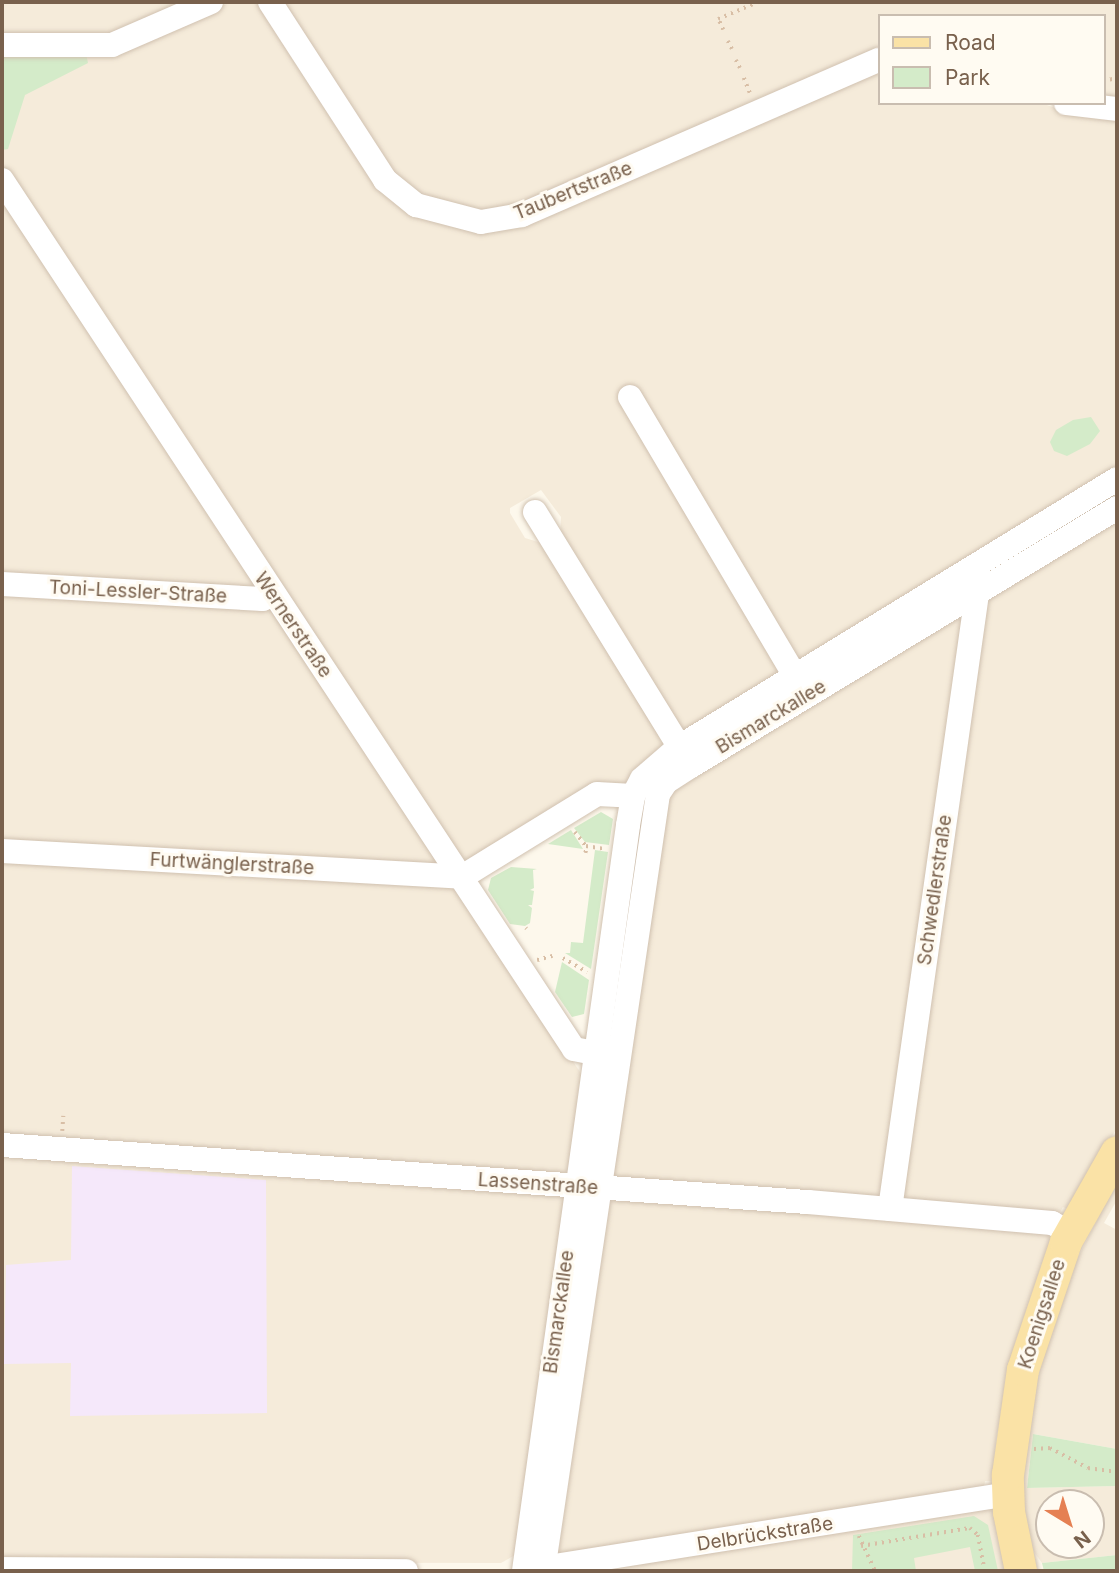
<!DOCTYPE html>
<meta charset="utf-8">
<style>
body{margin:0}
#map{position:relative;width:1119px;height:1573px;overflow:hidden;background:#fdf8ec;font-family:Inter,sans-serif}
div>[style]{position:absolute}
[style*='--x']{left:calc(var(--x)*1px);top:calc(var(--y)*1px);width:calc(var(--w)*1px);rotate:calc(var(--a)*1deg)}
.residential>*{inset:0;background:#f5ebda}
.education>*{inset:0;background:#f5e8fa}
.green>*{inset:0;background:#d4ebc9}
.path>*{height:3.5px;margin-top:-1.75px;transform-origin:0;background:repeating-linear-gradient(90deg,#d8bea5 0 2px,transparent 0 7px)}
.roads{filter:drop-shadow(0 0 2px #d0c1b0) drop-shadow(0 0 2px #d0c1b0)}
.minor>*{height:24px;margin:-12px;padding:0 12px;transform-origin:12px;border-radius:12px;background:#fff}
.major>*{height:32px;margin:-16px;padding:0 16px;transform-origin:16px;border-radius:16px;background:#fae2a6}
span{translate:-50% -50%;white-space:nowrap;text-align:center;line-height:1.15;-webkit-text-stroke:6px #fffbf2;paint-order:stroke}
.street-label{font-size:19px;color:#79614d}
.frame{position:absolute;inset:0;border:4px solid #79614d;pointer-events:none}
.legend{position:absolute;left:878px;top:14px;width:228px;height:91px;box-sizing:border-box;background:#fffbf2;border:2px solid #c9bdb0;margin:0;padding:9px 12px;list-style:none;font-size:21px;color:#79614d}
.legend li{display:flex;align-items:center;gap:14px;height:35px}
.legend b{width:35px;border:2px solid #c9bdb0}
.north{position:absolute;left:1035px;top:1489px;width:70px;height:70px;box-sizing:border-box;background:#fffbf2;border:2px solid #c9bdb0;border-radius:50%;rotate:142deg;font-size:19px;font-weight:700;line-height:28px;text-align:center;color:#79614d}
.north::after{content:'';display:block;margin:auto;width:24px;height:32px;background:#e58053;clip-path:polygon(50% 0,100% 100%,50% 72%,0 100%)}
</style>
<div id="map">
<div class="residential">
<div style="clip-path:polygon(2px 2px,193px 2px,114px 37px,2px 38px)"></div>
<div style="clip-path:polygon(231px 2px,259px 2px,368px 173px,455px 227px,879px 69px,879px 103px,1041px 103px,1064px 111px,1117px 117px,1117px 470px,682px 733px,560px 538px,561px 517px,541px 490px,510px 508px,510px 513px,525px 538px,548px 545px,666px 744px,632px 781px,473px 861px,459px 861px,2px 164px,2px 53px,116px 51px)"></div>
<div style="clip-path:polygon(278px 2px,1117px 2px,1117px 101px,1103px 101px,1103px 16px,879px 16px,879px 52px,511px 210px,450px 210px,396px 180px)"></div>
<div style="clip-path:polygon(2px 194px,260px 586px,256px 593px,2px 578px)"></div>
<div style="clip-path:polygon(1117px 515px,1117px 1128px,1068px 1209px,1063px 1207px,1060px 1212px,905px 1202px,901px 1196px,988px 597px)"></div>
<div style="clip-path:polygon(2px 594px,270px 608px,439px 858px,438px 866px,2px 845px)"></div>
<div style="clip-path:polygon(956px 616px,962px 619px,879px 1201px,611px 1176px,664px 797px)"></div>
<div style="clip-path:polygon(2px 860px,458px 887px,582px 1075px,568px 1170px,562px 1175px,2px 1138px)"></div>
<div style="clip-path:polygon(2px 1154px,559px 1194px,565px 1198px,517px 1554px,501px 1563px,2px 1562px)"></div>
<div style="clip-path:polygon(evenodd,1117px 1181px,1117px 1200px,1104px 1223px,1117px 1230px,1117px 1449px,1033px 1434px,1027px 1488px,1117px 1486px,1117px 1555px,1042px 1563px,1022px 1535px,1019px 1446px,1064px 1285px,1117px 1181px,1049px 1503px,1091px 1503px,1091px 1545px,1049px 1545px,1049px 1503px)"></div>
<div style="clip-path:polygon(616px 1199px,1046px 1232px,1052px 1241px,1048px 1260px,1042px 1263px,1015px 1343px,996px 1438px,993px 1481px,985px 1481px,984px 1487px,558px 1555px,610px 1202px)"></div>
<div style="clip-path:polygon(989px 1509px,996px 1512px,1006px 1571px,580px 1571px)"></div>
</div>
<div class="education">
<div style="clip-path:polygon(72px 1166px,266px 1180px,267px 1413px,70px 1416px,71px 1363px,4px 1364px,6px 1265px,71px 1260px)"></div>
</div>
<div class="green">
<div style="clip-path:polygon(2px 53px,86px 53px,88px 63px,25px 95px,8px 149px,2px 150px)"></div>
<div style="clip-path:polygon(1091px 417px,1100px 431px,1090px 444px,1067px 456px,1054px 451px,1050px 442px,1056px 430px,1073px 420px)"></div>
<div style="clip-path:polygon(601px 812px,613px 819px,609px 845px,585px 842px,574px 828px)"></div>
<div style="clip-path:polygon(571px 830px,583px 849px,548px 844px)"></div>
<div style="clip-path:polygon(595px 850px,608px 852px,591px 969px,565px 953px,570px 953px,571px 942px,583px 943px)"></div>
<div style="clip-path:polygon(511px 867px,537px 869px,533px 870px,534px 888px,530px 890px,534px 891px,532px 905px,528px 905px,532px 908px,530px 923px,525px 926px,510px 924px,488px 890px,491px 878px)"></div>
<div style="clip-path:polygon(562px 962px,589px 980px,584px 1014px,572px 1017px,555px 992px)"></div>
<div style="clip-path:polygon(1033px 1434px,1117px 1449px,1117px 1486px,1027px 1488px)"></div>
<div style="clip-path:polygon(974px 1516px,988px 1525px,998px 1571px,975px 1571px,970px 1547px,914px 1558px,916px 1571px,852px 1571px,853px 1535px)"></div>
<div style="clip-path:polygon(1117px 1555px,1117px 1571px,1044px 1571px,1042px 1563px)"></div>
</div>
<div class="path">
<div style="--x:723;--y:30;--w:12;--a:-114"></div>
<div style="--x:718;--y:19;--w:43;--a:-23"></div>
<div style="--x:728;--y:41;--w:9;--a:63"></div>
<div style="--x:736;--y:60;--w:9;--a:63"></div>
<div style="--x:744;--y:78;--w:16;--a:68"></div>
<div style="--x:1103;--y:81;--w:14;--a:-12"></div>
<div style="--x:575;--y:832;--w:18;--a:52"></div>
<div style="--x:586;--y:846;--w:20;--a:9"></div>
<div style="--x:585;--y:853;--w:3;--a:-72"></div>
<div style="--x:526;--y:928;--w:1;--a:45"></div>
<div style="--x:563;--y:958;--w:28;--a:30"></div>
<div style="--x:537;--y:960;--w:16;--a:-15"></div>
<div style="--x:62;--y:1131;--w:15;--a:-86"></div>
<div style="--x:1034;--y:1449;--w:16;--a:-4"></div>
<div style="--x:1050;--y:1448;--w:43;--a:27.8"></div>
<div style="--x:1088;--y:1468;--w:29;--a:8"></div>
<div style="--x:859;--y:1536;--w:38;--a:65"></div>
<div style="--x:861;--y:1546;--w:110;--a:-9.4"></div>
<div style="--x:970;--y:1528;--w:11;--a:41"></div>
<div style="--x:978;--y:1535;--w:37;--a:79"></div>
</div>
<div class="roads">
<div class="minor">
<div style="--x:270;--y:2;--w:212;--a:57.1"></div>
<div style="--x:385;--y:180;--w:40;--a:39"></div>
<div style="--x:416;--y:205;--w:67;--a:14.7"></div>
<div style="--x:481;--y:222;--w:42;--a:-9.7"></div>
<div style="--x:522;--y:215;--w:389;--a:-23.5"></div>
<div style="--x:2;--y:45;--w:110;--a:0"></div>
<div style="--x:112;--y:45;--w:108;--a:-23.5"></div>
<div style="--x:1066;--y:103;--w:51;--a:6.7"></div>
<div style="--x:2;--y:180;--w:1040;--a:56.65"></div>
<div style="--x:574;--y:1049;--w:37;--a:11"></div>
<div style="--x:630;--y:397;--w:324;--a:59.4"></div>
<div style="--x:535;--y:512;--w:290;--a:58.4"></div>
<div style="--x:2;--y:584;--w:261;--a:3.3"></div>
<div style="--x:263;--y:599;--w:11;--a:-34"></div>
<div style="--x:2;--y:851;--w:461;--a:3.2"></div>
<div style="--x:462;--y:877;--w:158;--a:-31.6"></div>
<div style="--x:597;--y:794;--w:36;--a:3"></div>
<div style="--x:2;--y:1145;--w:808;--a:4.05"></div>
<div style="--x:808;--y:1202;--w:245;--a:4.9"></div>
<div style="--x:1052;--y:1223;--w:21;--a:28"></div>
<div style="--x:890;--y:1209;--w:621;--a:-81.95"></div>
<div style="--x:977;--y:594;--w:8;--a:-120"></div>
<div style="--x:2;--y:1569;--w:404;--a:0.3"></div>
<div style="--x:529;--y:1570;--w:485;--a:-9"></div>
<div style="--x:524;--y:1571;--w:753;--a:-82.06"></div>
<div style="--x:628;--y:825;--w:29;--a:-80"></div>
<div style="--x:633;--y:796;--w:19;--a:-62"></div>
<div style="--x:642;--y:779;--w:49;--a:-40.9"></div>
<div style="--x:679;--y:747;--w:513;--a:-31.46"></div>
<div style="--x:543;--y:1571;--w:785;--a:-81.58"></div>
<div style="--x:658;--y:794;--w:14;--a:-56"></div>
<div style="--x:666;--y:782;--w:30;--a:-33"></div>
<div style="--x:691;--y:766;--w:498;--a:-31.2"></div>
</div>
<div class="major">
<div style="--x:1021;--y:1571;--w:60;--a:-101.5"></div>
<div style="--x:1009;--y:1512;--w:37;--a:-92"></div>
<div style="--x:1008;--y:1475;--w:106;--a:-81.9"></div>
<div style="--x:1023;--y:1370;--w:135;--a:-71.4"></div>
<div style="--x:1066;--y:1242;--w:103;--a:-60.5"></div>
</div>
</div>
<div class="street-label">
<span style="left:573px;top:191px;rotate:-22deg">Taubertstraße</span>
<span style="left:138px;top:592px;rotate:3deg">Toni-Lessler-Straße</span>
<span style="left:293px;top:625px;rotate:56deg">Wernerstraße</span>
<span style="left:771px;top:717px;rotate:-31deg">Bismarckallee</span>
<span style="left:232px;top:864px;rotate:3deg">Furtwänglerstraße</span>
<span style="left:935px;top:890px;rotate:-82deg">Schwedlerstraße</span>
<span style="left:538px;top:1184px;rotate:4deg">Lassenstraße</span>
<span style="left:559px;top:1312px;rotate:-82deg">Bismarckallee</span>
<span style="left:1042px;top:1314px;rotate:-72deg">Koenigsallee</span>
<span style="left:765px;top:1534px;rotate:-9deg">Delbrückstraße</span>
</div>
<div class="frame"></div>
<ul class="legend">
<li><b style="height:9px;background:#fae2a6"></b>Road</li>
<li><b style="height:19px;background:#d4ebc9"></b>Park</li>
</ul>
<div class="north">N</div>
</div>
